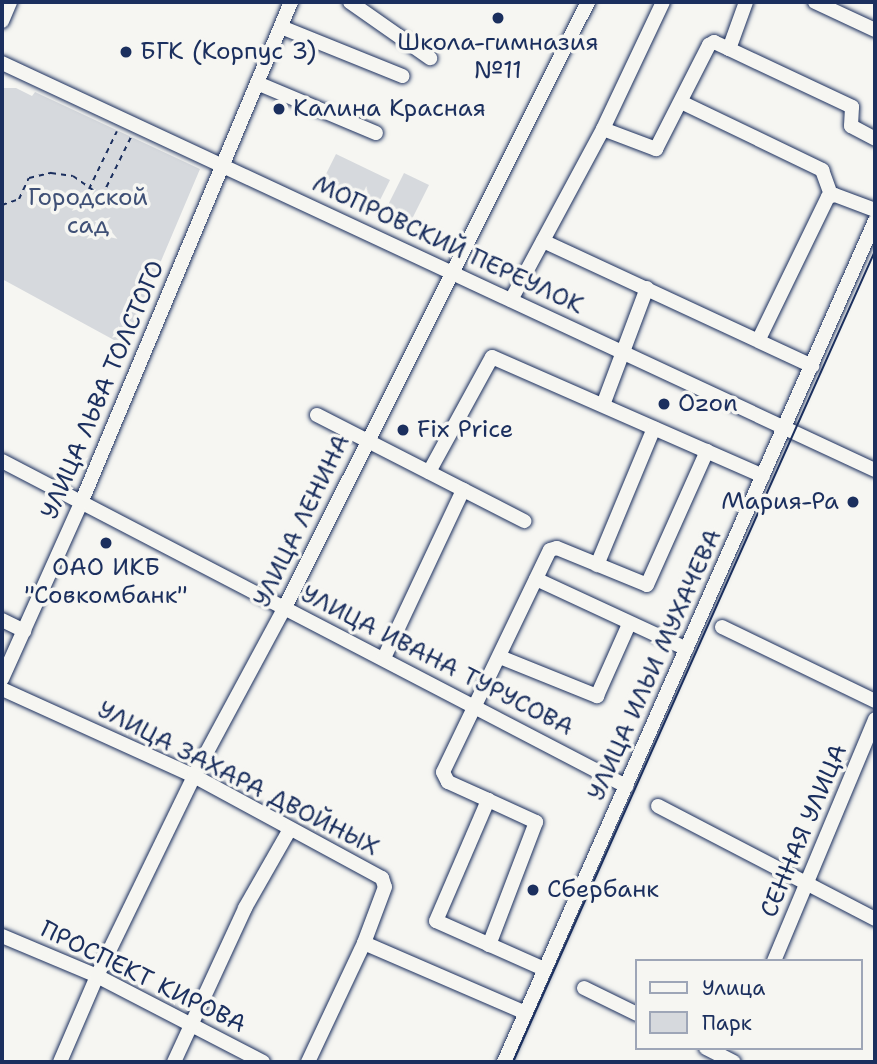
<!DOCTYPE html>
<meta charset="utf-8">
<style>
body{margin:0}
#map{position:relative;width:877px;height:1064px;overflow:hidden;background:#f6f6f2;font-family:"Shantell Sans",sans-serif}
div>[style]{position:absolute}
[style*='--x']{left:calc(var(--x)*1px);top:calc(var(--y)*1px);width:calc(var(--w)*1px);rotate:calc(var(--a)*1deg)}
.green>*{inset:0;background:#d6d9dd}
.path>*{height:2px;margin-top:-1px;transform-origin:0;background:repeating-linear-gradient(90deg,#1b2f5e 0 5px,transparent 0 10px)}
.roads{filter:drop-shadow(0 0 2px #1b2f5e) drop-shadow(0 0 2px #1b2f5e)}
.minor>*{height:14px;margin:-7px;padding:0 7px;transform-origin:7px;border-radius:7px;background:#f6f6f2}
.tram>*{height:2px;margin:-1px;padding:0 1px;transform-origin:1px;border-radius:1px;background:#1b2f5e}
.dots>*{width:19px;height:19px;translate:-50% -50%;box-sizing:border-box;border:4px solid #f6f6f2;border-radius:50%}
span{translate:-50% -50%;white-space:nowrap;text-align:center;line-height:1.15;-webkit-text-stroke:7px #f6f6f2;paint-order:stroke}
.poi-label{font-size:24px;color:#1b2f5e}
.left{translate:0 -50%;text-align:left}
.right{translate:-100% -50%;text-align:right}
.park-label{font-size:24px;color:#405177}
.street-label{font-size:24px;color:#1b2f5e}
.frame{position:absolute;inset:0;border:4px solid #1b2f5e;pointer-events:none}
.legend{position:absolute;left:635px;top:959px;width:228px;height:91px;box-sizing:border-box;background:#f6f6f2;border:2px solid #9ea6b7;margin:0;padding:9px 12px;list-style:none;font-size:21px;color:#1b2f5e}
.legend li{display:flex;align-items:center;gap:14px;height:35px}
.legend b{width:35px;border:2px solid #9ea6b7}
</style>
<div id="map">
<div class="green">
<div style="clip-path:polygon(2px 88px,16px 88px,32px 96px,35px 92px,200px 169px,125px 346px,2px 279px)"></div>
<div style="clip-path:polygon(336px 154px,390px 180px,377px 206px,323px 180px)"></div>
<div style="clip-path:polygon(404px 173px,429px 185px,410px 223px,385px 211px)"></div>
</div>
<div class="path">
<div style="--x:89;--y:189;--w:64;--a:-64.2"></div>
<div style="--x:2;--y:205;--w:18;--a:-19"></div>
<div style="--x:19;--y:199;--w:23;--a:-65"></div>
<div style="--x:29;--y:178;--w:23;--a:-13"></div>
<div style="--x:51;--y:173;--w:22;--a:8"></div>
<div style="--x:73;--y:176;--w:35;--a:35"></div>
<div style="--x:102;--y:196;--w:66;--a:-63.8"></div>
</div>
<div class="roads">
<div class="minor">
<div style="--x:350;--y:2;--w:98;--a:35"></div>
<div style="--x:663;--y:2;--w:140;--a:115.3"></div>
<div style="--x:603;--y:129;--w:57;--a:20.7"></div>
<div style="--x:656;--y:149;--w:117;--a:-63"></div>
<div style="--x:709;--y:45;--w:6;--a:-31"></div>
<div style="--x:714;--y:42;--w:17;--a:25"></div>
<div style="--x:746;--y:2;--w:50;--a:109.9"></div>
<div style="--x:729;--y:49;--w:136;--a:25.2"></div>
<div style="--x:852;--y:107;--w:19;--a:93"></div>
<div style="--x:851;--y:126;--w:27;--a:28"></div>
<div style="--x:815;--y:2;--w:66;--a:25"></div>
<div style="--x:2;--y:21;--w:21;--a:-67"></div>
<div style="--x:281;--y:27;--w:131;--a:22"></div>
<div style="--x:2;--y:63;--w:963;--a:25"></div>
<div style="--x:257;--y:83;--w:129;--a:22.8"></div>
<div style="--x:681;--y:102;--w:157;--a:25.7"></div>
<div style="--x:822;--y:170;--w:27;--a:70"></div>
<div style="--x:543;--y:241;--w:297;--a:24.9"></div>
<div style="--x:511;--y:300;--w:194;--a:-61.7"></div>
<div style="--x:759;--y:339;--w:158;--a:-64.1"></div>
<div style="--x:828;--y:197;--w:7;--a:-16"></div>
<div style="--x:835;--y:195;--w:43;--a:20.6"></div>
<div style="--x:603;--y:405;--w:125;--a:-69.4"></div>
<div style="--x:317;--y:415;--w:233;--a:27.1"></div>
<div style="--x:2;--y:461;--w:704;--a:27.51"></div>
<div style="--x:429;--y:472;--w:131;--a:-61.3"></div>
<div style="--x:492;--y:357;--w:296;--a:23.7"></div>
<div style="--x:597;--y:565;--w:148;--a:-67.4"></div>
<div style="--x:536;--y:579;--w:166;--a:24.9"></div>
<div style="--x:2;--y:620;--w:25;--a:26"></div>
<div style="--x:722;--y:627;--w:170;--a:25.8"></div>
<div style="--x:500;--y:657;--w:105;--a:21.9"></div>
<div style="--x:597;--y:696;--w:79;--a:-66"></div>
<div style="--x:384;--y:658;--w:186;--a:-64.8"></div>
<div style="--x:2;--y:679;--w:193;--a:-65.8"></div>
<div style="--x:81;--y:503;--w:543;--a:-67.26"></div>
<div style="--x:2;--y:689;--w:211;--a:24.4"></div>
<div style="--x:194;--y:776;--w:214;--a:28.5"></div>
<div style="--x:382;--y:878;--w:9;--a:72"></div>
<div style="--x:385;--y:887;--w:60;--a:110.6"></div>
<div style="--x:364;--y:943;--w:132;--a:115.2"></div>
<div style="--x:488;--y:800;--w:53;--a:24.6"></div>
<div style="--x:536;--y:822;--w:132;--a:110.9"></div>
<div style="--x:658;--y:806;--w:245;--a:27.5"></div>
<div style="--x:2;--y:936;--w:103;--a:22.8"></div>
<div style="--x:97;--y:976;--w:187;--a:27.4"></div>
<div style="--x:364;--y:943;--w:176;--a:23.4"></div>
<div style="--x:774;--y:961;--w:262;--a:-67.3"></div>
<div style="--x:544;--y:969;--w:118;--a:-156"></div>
<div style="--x:436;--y:921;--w:132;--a:-66.7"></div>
<div style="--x:488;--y:800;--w:44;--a:-155.8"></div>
<div style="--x:448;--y:782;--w:11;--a:-117"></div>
<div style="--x:443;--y:772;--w:246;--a:-64.3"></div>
<div style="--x:550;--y:550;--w:7;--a:-16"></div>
<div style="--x:557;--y:548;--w:97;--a:22.3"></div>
<div style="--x:647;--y:585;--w:147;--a:-65.9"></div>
<div style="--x:584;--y:988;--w:59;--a:26.1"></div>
<div style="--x:706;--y:1048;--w:31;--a:27"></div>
<div style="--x:60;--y:1062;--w:94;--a:-66.7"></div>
<div style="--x:97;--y:976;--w:222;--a:-64.1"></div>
<div style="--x:194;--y:776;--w:192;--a:-61.7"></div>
<div style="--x:285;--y:607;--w:677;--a:-63.4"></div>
<div style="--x:174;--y:1062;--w:170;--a:-65.2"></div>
<div style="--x:245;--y:908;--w:91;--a:-60.3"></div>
<div style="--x:504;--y:1062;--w:919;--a:-66.2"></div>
</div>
</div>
<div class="tram">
<div style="--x:513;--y:1062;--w:888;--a:-65.95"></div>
</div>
<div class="dots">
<div style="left:498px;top:18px;background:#1b2f5e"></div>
<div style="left:126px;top:52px;background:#1b2f5e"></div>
<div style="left:279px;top:109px;background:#1b2f5e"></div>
<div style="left:664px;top:404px;background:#1b2f5e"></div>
<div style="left:403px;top:430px;background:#1b2f5e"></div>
<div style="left:853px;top:502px;background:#1b2f5e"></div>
<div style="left:106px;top:543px;background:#1b2f5e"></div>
<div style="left:533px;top:890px;background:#1b2f5e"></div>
</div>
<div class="poi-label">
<span style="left:498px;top:57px">Школа-гимназия<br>№11</span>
<span class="left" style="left:140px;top:52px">БГК (Корпус 3)</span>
<span class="left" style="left:293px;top:109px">Калина Красная</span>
<span class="left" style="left:678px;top:404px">Ozon</span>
<span class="left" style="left:417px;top:430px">Fix Price</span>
<span class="right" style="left:839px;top:502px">Мария-Ра</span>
<span style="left:106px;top:582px">ОАО ИКБ<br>"Совкомбанк"</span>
<span class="left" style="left:547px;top:890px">Сбербанк</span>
</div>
<div class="park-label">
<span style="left:88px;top:212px">Городской<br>сад</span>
</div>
<div class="street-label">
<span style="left:448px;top:245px;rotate:25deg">МОПРОВСКИЙ ПЕРЕУЛОК</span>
<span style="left:103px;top:390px;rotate:-67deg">УЛИЦА ЛЬВА ТОЛСТОГО</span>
<span style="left:302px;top:521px;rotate:-64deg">УЛИЦА ЛЕНИНА</span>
<span style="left:437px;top:661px;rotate:27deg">УЛИЦА ИВАНА ТУРУСОВА</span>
<span style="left:655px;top:665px;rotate:-66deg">УЛИЦА ИЛЬИ МУХАЧЕВА</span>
<span style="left:238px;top:779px;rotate:27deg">УЛИЦА ЗАХАРА ДВОЙНЫХ</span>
<span style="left:804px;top:831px;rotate:-67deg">СЕННАЯ УЛИЦА</span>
<span style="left:143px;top:977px;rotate:26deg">ПРОСПЕКТ КИРОВА</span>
</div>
<div class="frame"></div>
<ul class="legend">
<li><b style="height:9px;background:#f6f6f2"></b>Улица</li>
<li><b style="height:19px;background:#d6d9dd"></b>Парк</li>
</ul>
</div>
